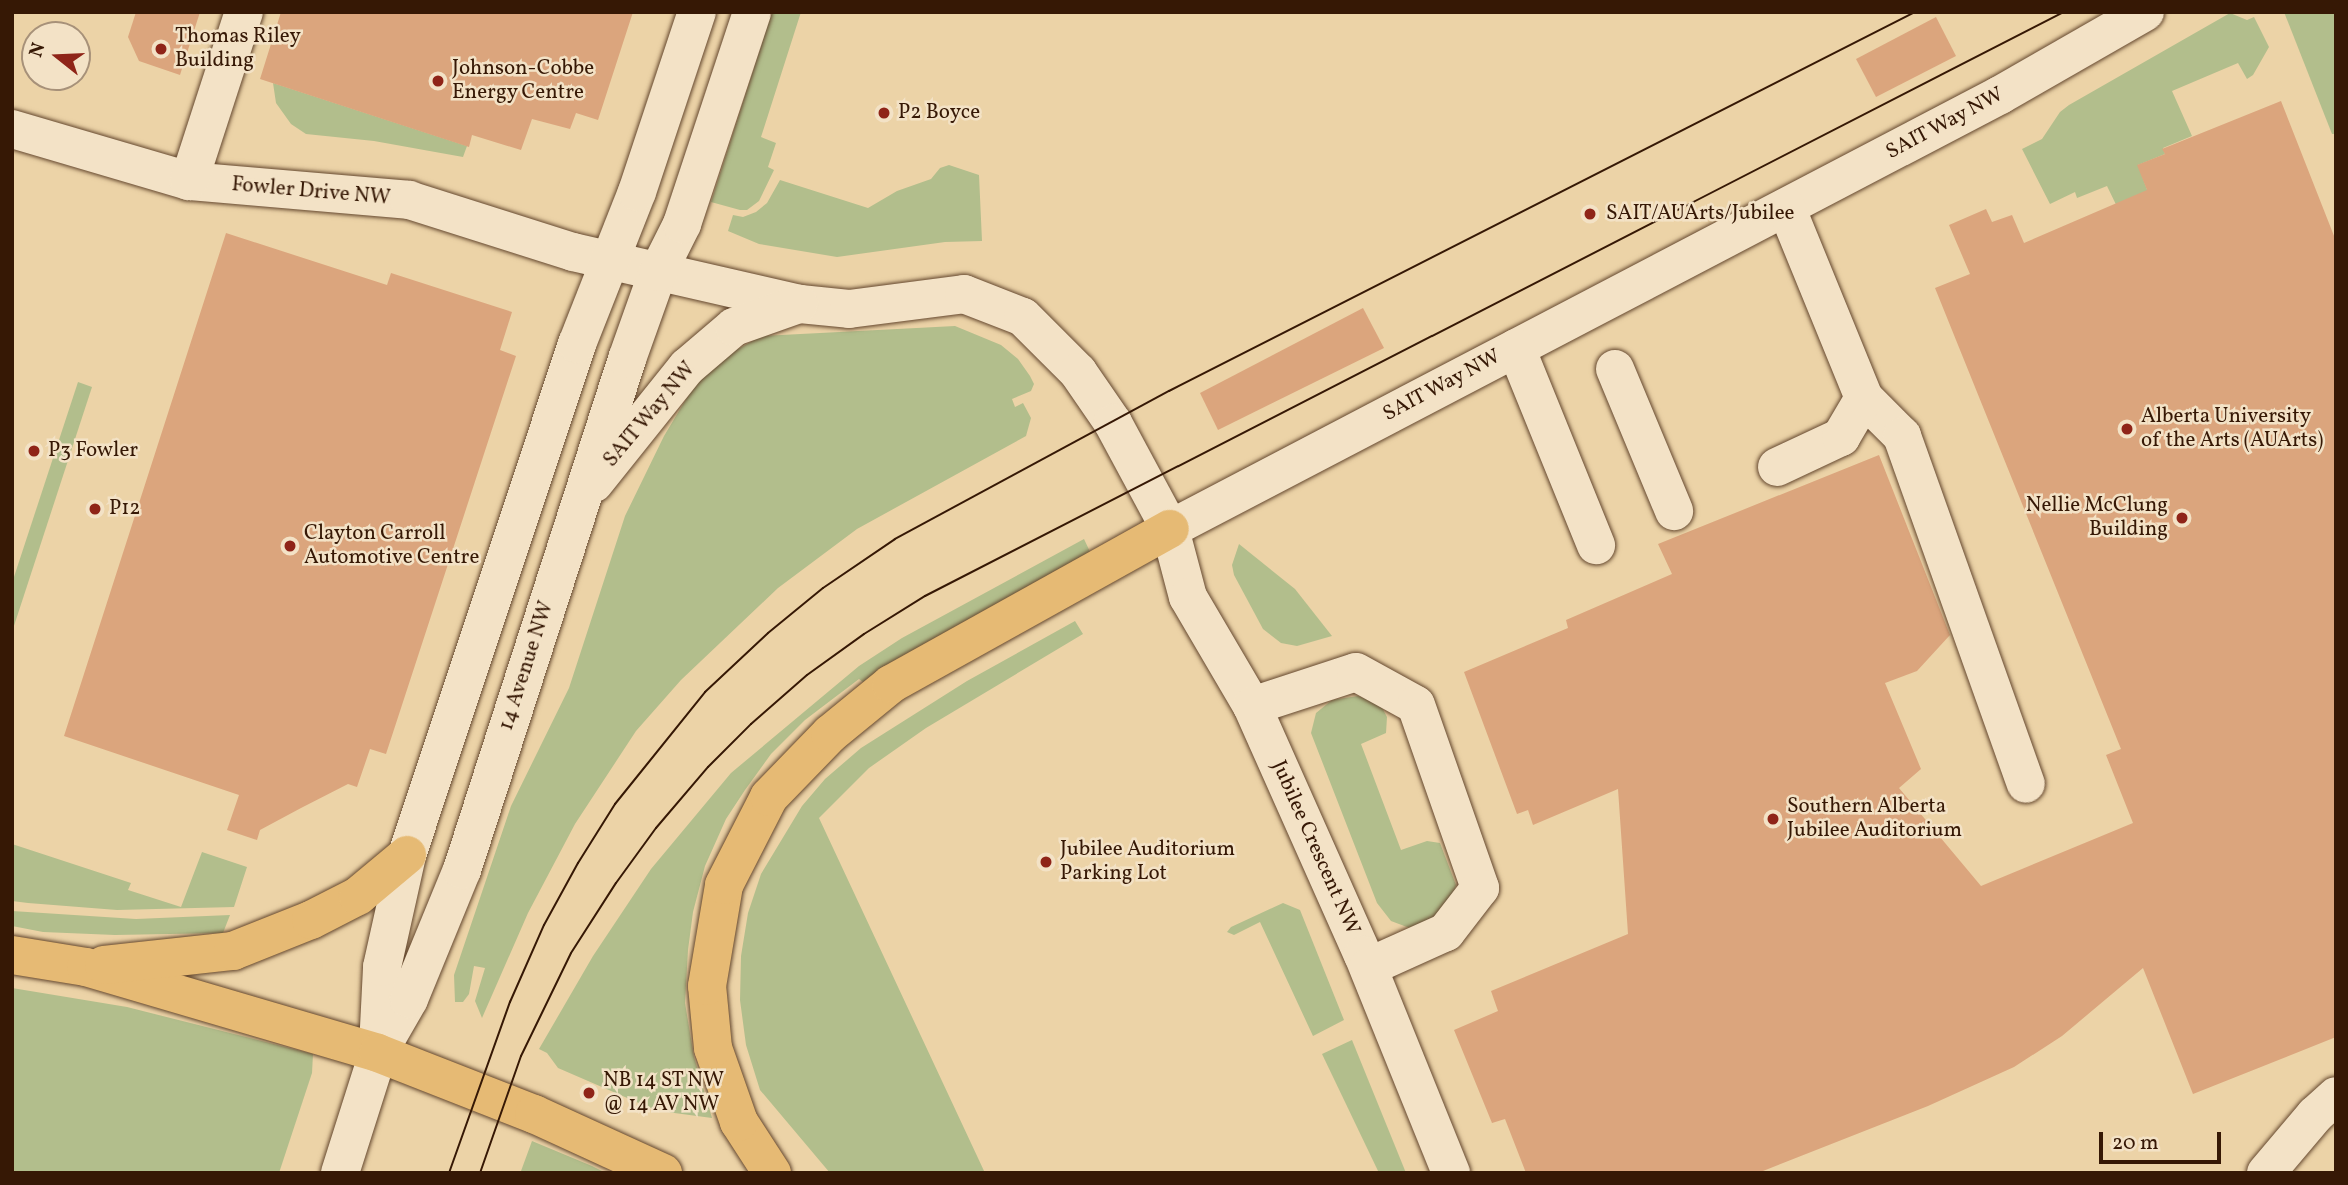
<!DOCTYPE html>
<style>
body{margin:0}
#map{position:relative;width:2348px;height:1185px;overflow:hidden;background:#ecd3a7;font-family:Vollkorn,serif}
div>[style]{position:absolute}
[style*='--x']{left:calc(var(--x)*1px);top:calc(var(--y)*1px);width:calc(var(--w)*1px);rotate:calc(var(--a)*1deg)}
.green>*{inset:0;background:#b2be8c}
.building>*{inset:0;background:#dba57d}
.roads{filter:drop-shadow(0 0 2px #64472e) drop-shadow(0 0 2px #64472e)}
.minor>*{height:38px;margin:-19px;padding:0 19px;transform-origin:19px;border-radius:19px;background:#f3e2c6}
.major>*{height:38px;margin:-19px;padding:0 19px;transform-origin:19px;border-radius:19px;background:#e6ba74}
.tram>*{height:2px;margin:-1px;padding:0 1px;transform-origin:1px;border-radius:1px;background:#361805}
.dots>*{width:19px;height:19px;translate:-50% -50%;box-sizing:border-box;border:4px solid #f3e2c6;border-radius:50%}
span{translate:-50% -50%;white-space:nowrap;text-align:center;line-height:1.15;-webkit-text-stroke:5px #f3e2c6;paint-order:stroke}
.poi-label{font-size:21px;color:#361805}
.left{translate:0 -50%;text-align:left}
.right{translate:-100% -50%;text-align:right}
.street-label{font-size:21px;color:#361805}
.frame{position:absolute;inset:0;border:14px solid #361805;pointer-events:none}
.north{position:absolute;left:21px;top:21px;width:70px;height:70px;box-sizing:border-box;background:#f3e2c6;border:2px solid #a79179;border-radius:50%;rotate:288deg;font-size:19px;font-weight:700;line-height:28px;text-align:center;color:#361805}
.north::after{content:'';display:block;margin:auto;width:24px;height:32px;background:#8f2418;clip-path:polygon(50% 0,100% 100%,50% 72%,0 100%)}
.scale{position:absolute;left:2099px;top:1132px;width:122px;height:32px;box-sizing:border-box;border:4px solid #361805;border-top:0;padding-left:9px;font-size:21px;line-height:24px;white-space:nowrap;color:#361805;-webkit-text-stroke:5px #f3e2c6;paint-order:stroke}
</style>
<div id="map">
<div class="green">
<div style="clip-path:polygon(772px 12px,801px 12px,761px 137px,776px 143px,768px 167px,774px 170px,759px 201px,747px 210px,740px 210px,711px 202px)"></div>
<div style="clip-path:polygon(2284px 12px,2336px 12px,2336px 134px,2332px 134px)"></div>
<div style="clip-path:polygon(2230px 13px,2247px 20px,2254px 17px,2269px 47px,2253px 75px,2247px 79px,2238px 63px,2172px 91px,2192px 136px,2163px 148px,2165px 154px,2138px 165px,2153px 206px,2123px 219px,2107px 186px,2077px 198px,2075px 192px,2050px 204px,2022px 149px,2042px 139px,2060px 112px,2069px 105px)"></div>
<div style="clip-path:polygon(273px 83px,467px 146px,463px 157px,374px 141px,306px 134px,291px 124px,276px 103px)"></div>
<div style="clip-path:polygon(949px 165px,979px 175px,982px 241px,945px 242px,837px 257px,759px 244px,728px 231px,733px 215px,743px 217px,756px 212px,767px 203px,780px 180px,868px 208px,897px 191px,931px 179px,940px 168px)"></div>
<div style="clip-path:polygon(955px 326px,1001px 345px,1018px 359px,1030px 376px,1034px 384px,1031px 391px,1012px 399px,1015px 407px,1023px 403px,1031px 418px,1026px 436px,857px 529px,778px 588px,681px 680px,636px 731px,575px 824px,528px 913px,482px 1018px,475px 1001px,485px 968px,474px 966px,469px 994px,463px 1002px,455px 1002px,454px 975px,511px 806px,569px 688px,625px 516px,664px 436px,694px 386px,719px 360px,761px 336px)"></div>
<div style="clip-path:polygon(78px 382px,92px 387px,12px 632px,12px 583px)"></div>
<div style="clip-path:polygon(1084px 539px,1092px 556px,974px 617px,863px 682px,859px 679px,805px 720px,771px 754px,745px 790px,726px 819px,705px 866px,693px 912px,688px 950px,685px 1003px,694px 1057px,712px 1118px,667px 1112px,668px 1106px,656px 1105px,655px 1110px,558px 1068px,547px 1053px,539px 1049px,593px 956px,651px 869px,731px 773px,859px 666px,902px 638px)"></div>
<div style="clip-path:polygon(1239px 544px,1295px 589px,1332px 636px,1297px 646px,1281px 643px,1263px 629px,1234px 575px,1232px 565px)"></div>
<div style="clip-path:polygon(1075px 621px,1083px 634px,926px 728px,869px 768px,819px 818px,985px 1173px,830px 1173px,760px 1090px,746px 1045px,740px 1000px,741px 956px,748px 913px,761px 874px,802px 806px,825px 779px,861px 748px,967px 681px)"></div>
<div style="clip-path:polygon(1358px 696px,1380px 704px,1387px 717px,1386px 733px,1361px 744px,1401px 850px,1427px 841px,1440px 843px,1456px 885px,1450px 904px,1436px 919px,1415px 930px,1391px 921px,1377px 903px,1311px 733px,1316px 713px,1332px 700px)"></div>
<div style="clip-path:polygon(12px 844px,131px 883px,128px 890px,181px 907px,202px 852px,247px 867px,234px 907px,117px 910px,28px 903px,12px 901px)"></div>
<div style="clip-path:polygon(1283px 903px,1300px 910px,1344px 1020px,1313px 1036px,1260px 922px,1234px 935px,1227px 932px,1231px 927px)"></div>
<div style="clip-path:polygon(12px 911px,136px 919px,230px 915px,223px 933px,115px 935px,43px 932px,12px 926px)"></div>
<div style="clip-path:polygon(12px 988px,127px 1007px,313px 1054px,312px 1073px,279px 1173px,12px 1173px)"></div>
<div style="clip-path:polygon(1352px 1040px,1406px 1173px,1379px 1173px,1322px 1054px)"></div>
<div style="clip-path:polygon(532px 1141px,592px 1166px,606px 1173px,513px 1173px,521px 1171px)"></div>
</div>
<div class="building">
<div style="clip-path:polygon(136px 12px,200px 12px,180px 75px,139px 61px,128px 37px)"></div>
<div style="clip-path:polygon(281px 12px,633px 12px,598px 120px,576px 113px,570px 129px,532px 119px,521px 150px,472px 135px,469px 147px,260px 79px)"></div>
<div style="clip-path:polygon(1936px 17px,1956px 56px,1876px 97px,1856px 59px)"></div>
<div style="clip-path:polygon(2281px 101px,2336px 241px,2336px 1037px,2193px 1094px,2143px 968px,2062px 1036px,2014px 1067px,1928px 1106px,1758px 1173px,1526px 1173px,1505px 1119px,1492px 1123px,1454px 1030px,1498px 1011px,1491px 991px,1628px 934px,1618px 789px,1533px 825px,1528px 810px,1517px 814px,1464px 672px,1568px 628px,1566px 620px,1672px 574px,1658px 544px,1879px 455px,1950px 635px,1917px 671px,1885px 683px,1921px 769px,1899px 788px,1981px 886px,2133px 823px,2106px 755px,2121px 749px,1935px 288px,1970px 274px,1949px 225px,1986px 209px,1992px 222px,2012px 215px,2024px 243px,2147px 190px,2137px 165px,2165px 154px,2162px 149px)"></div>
<div style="clip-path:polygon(226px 233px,387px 285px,391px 273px,512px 312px,500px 350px,516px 356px,386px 754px,370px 749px,357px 787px,348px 784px,301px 808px,260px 830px,257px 840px,227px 830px,239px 795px,64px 736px)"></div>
<div style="clip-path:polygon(1363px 308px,1384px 348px,1218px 430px,1200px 393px)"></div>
</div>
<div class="roads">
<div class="minor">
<div style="--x:12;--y:129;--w:184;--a:16.4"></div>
<div style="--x:189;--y:181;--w:221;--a:4.9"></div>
<div style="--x:409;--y:200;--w:172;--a:17.6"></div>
<div style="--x:573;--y:252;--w:233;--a:12.9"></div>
<div style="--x:800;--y:304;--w:49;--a:5.8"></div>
<div style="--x:849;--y:309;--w:116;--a:-7.4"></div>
<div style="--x:964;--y:294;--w:63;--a:21.3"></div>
<div style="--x:1023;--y:317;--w:78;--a:45"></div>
<div style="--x:1078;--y:372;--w:62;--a:55.5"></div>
<div style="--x:1113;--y:423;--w:120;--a:61.7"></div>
<div style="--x:1170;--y:529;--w:937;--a:-27.6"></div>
<div style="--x:2000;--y:95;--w:167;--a:-29.8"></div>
<div style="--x:189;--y:181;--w:178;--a:-72"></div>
<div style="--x:1516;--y:348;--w:213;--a:67.9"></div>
<div style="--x:1615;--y:369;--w:154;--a:67.4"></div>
<div style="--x:1864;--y:398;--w:54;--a:45"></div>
<div style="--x:1902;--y:436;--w:369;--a:70.4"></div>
<div style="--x:1777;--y:467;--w:71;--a:-25.1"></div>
<div style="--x:1841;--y:437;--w:45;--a:-59.5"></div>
<div style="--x:1864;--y:398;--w:206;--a:-112.2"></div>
<div style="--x:594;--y:483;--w:149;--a:-51.3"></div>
<div style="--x:687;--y:367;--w:62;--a:-40.4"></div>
<div style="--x:734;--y:327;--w:69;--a:-19.5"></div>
<div style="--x:1170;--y:529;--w:70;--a:75.2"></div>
<div style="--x:1188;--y:597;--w:126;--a:59.6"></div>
<div style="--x:1252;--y:706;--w:273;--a:66"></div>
<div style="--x:1363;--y:955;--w:235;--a:68"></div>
<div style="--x:1252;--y:706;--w:109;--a:-18.1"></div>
<div style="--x:1356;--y:672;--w:68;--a:28.8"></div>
<div style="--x:1416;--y:705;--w:194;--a:70.7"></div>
<div style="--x:1480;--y:888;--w:56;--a:127.7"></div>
<div style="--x:1446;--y:932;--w:85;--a:155.8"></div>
<div style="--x:378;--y:1047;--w:80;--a:-87.1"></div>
<div style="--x:382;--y:967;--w:115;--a:-77.4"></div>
<div style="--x:407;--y:855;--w:539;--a:-71.6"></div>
<div style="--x:577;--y:344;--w:163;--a:-68.5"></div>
<div style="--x:637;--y:192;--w:190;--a:-71.6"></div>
<div style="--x:340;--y:1173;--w:126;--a:-72.4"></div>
<div style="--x:378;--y:1053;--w:62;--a:-60.1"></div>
<div style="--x:409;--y:999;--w:139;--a:-67.7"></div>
<div style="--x:462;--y:870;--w:537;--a:-72.1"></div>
<div style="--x:627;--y:359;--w:92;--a:-70.4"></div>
<div style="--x:658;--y:272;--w:54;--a:-63.4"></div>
<div style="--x:682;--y:224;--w:223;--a:-71.7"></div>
<div style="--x:2266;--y:1173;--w:76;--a:-49.8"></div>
<div style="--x:2315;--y:1115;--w:28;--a:-42"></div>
</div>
<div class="major">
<div style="--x:12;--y:955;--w:75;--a:9.2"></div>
<div style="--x:86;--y:967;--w:304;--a:16.4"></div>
<div style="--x:378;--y:1053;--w:168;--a:21.4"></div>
<div style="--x:534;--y:1114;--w:142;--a:24.6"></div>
<div style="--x:104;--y:965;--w:130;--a:-6.2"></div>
<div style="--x:233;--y:951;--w:84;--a:-21.7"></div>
<div style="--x:311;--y:920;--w:53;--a:-27.1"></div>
<div style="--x:358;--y:896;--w:64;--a:-39.9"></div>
<div style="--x:772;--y:1173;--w:61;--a:-122.9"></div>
<div style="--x:739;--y:1122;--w:78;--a:-109.4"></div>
<div style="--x:713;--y:1048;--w:62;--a:-95.5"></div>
<div style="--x:707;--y:986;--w:102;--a:-80.4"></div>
<div style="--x:724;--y:885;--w:99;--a:-62.9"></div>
<div style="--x:769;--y:797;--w:88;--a:-45.9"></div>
<div style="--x:830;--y:734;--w:79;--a:-39.3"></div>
<div style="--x:891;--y:684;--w:319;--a:-29.1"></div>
</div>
</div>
<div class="tram">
<div style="--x:449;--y:1173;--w:182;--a:-70.4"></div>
<div style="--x:510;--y:1002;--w:84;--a:-66.2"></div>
<div style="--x:544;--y:925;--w:71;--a:-61.3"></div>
<div style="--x:578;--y:863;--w:70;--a:-57.9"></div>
<div style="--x:615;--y:804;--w:144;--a:-51.2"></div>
<div style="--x:705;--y:692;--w:86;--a:-43.1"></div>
<div style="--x:768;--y:633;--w:71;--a:-39.3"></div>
<div style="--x:823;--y:588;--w:87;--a:-34.2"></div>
<div style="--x:895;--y:539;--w:311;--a:-28.4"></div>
<div style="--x:1169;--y:391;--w:837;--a:-26.93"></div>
<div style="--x:480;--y:1173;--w:124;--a:-70.7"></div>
<div style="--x:521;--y:1056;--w:114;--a:-64.1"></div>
<div style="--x:571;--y:953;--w:83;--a:-57.3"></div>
<div style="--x:616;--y:883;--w:68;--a:-54"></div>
<div style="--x:656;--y:828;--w:80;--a:-49.6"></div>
<div style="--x:708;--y:767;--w:61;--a:-45"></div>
<div style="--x:751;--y:724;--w:74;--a:-41.2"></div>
<div style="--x:807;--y:675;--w:70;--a:-35.7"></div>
<div style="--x:864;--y:634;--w:72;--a:-31.9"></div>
<div style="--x:925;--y:596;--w:1280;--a:-27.15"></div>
</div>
<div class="dots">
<div style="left:161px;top:49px;background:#8f2418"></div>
<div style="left:438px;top:81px;background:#8f2418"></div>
<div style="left:884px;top:113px;background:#8f2418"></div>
<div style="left:1590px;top:214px;background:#8f2418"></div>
<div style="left:2127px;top:429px;background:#8f2418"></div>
<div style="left:34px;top:451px;background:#8f2418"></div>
<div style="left:95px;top:509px;background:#8f2418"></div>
<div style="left:2182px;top:518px;background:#8f2418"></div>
<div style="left:290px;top:546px;background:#8f2418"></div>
<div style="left:1773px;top:819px;background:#8f2418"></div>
<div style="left:1046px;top:862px;background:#8f2418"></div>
<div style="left:589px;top:1093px;background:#8f2418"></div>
</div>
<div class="poi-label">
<span class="left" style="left:175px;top:49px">Thomas Riley<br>Building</span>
<span class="left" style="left:452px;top:81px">Johnson-Cobbe<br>Energy Centre</span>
<span class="left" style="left:898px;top:113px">P2 Boyce</span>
<span class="left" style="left:1606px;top:214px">SAIT/AUArts/Jubilee</span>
<span class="left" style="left:2141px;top:429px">Alberta University<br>of the Arts (AUArts)</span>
<span class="left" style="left:48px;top:451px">P3 Fowler</span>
<span class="right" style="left:2168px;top:518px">Nellie McClung<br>Building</span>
<span class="left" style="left:109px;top:509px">P12</span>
<span class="left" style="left:304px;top:546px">Clayton Carroll<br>Automotive Centre</span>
<span class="left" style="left:1787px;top:819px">Southern Alberta<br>Jubilee Auditorium</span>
<span class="left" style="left:1060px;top:862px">Jubilee Auditorium<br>Parking Lot</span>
<span class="left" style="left:603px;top:1093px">NB 14 ST NW<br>@ 14 AV NW</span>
</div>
<div class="street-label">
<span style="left:1945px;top:124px;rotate:-28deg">SAIT Way NW</span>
<span style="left:311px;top:192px;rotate:5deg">Fowler Drive NW</span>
<span style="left:1442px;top:386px;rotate:-28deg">SAIT Way NW</span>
<span style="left:650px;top:415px;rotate:-50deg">SAIT Way NW</span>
<span style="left:527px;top:666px;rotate:-72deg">14 Avenue NW</span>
<span style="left:1315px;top:848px;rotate:66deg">Jubilee Crescent NW</span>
</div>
<div class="frame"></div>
<div class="north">N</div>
<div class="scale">20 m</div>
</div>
